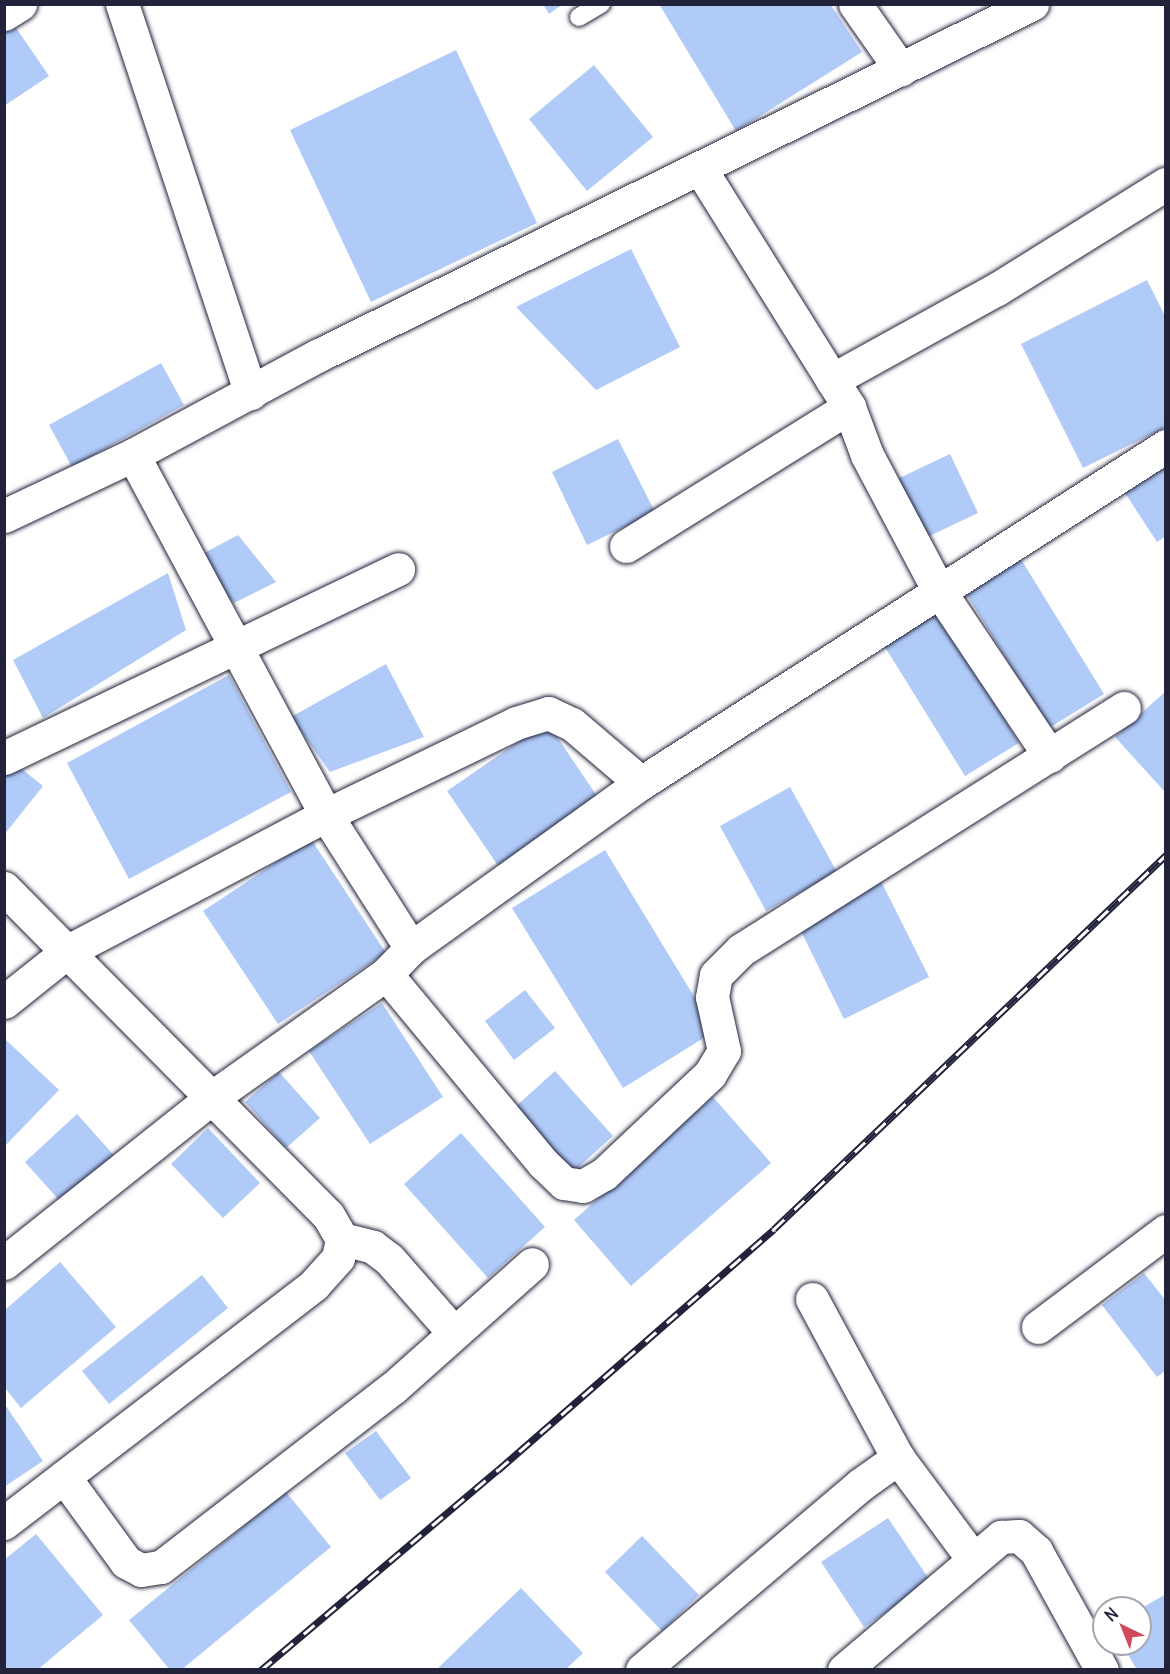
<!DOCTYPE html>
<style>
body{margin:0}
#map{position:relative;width:1170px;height:1674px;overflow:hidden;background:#fff;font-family:Delius,sans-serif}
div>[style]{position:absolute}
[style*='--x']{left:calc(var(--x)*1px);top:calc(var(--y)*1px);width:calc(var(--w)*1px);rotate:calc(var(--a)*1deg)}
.building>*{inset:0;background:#b0cbf8}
.roads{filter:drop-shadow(0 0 2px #22223b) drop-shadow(0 0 2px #22223b)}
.service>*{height:18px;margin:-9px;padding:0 9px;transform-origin:9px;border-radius:9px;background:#fff}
.minor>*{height:33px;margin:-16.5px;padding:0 16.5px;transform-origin:16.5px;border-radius:16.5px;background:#fff}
.tertiary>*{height:33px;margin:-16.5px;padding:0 16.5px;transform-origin:16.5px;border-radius:16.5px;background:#fff}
.rail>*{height:7px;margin-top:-3.5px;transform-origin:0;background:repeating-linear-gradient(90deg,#fff 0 14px,#22223b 0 28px);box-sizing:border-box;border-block:2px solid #22223b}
span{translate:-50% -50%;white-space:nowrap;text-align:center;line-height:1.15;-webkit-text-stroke:5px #fff;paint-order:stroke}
.frame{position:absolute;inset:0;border:6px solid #22223b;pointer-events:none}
.north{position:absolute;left:1092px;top:1596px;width:60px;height:60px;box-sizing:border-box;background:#fff;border:2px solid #a7a7b1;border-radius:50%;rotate:317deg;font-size:16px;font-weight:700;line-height:24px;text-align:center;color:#22223b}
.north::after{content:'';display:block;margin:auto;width:21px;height:27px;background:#d1495b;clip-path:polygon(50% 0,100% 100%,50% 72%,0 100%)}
</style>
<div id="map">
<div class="building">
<div style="clip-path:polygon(543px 4px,563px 4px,549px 14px)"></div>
<div style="clip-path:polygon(659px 4px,830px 4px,862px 52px,736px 131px)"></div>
<div style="clip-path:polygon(12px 22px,49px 76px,4px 106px,4px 28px)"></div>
<div style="clip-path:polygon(456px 50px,537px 223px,371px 302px,290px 130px)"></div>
<div style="clip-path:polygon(594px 65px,653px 137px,587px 191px,529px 119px)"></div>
<div style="clip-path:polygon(631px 249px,680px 347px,596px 390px,516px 307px)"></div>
<div style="clip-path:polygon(1147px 280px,1166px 318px,1166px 427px,1083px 468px,1021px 344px)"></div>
<div style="clip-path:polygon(161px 363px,184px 405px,72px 467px,49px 425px)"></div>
<div style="clip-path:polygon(618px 439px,655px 512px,587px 545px,552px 472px)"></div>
<div style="clip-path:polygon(950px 454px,978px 513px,921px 540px,893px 481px)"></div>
<div style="clip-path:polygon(1166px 467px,1166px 536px,1157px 542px,1125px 493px)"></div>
<div style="clip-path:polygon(238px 535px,276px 582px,234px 603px,191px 560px)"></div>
<div style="clip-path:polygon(1019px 556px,1104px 694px,1049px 728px,964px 590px)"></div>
<div style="clip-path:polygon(168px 573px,186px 630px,43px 718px,13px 660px)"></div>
<div style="clip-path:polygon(935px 605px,1019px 743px,965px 776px,880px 639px)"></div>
<div style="clip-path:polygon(386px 664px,424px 737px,330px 772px,291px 717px)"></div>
<div style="clip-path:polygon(229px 675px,291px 792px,129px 879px,67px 763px)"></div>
<div style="clip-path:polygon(1166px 691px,1166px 793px,1115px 737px)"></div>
<div style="clip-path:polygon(547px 722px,599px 799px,499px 867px,447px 791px)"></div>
<div style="clip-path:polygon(12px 761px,43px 786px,4px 835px,4px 766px)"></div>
<div style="clip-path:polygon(790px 787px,837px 872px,766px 911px,720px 826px)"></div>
<div style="clip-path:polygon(311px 839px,386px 953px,278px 1024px,203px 911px)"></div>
<div style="clip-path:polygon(605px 850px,715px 1031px,623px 1088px,512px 908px)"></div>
<div style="clip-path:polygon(881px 881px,929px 977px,844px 1019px,797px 923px)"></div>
<div style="clip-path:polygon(525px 990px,555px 1028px,514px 1060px,485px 1021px)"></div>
<div style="clip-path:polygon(382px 1003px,443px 1097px,370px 1144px,309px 1051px)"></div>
<div style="clip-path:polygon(4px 1038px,59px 1090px,4px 1147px)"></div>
<div style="clip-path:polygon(555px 1071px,613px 1136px,572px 1173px,514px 1108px)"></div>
<div style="clip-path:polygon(279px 1072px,320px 1118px,286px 1148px,245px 1102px)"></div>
<div style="clip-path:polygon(713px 1097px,771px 1163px,631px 1286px,574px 1220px)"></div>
<div style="clip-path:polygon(77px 1114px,119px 1161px,66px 1208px,25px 1162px)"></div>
<div style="clip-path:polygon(208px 1128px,260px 1183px,223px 1218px,171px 1164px)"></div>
<div style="clip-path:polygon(461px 1133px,545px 1227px,488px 1278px,404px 1184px)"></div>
<div style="clip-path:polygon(60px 1262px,116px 1327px,21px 1408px,5px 1388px,5px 1310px)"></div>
<div style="clip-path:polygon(1144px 1273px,1166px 1301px,1166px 1370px,1157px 1377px,1102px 1305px)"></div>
<div style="clip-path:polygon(202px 1275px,228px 1308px,109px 1404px,82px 1371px)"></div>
<div style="clip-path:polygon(4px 1403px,43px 1461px,4px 1487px)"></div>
<div style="clip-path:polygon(376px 1431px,411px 1478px,380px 1500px,345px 1453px)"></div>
<div style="clip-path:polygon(286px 1492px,331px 1547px,181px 1670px,170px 1670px,129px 1620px)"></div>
<div style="clip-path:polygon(888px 1518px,931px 1582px,864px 1627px,821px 1562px)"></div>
<div style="clip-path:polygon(36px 1534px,103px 1615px,37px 1670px,4px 1670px,4px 1560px)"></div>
<div style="clip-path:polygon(642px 1536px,699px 1595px,662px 1631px,605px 1572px)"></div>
<div style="clip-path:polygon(521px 1588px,583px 1653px,565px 1670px,436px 1670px)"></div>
<div style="clip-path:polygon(1166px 1594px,1166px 1669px,1137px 1670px,1122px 1644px,1140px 1644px,1140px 1609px)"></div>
</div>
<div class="roads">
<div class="service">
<div style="--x:579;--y:17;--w:26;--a:-31"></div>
</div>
<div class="minor">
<div style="--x:122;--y:4;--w:410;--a:71.7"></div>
<div style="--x:855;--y:4;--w:80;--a:55.1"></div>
<div style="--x:4;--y:14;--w:19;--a:-32"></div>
<div style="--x:701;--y:170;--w:279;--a:58"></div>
<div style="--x:849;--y:407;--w:51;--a:69.4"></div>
<div style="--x:867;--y:455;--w:152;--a:62.1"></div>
<div style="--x:938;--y:589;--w:201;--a:56.2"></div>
<div style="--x:832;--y:380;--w:188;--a:-28.9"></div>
<div style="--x:997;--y:289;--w:199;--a:-31.9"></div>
<div style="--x:133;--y:455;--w:408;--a:61.8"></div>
<div style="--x:326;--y:815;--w:158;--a:57.4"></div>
<div style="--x:626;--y:546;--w:263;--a:-31.9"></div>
<div style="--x:4;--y:758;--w:437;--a:-25.6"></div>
<div style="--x:4;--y:888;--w:460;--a:45.3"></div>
<div style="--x:328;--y:1215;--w:28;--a:60"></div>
<div style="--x:342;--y:1239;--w:19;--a:102"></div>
<div style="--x:338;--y:1258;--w:36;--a:132"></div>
<div style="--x:314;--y:1285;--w:391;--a:142.5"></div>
<div style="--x:386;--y:974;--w:246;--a:50.3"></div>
<div style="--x:543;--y:1163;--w:29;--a:44"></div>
<div style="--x:564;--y:1183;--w:19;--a:9"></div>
<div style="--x:583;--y:1186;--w:24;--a:-30"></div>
<div style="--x:604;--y:1174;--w:146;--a:-43.3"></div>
<div style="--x:710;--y:1074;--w:27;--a:-59"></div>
<div style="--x:724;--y:1051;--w:55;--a:-102.5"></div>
<div style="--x:712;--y:997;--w:22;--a:-80"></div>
<div style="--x:716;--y:975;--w:35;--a:-45"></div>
<div style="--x:741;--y:950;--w:453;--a:-32.3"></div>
<div style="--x:4;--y:1002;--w:82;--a:-38.6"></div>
<div style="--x:68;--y:951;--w:292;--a:-27.8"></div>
<div style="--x:326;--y:815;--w:211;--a:-25.8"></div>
<div style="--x:516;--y:723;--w:34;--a:-17"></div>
<div style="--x:548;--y:713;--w:26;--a:25"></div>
<div style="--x:572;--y:724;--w:91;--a:40.5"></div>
<div style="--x:342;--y:1239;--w:32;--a:14"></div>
<div style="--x:373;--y:1247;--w:20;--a:37"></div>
<div style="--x:389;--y:1259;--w:98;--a:48.7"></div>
<div style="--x:4;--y:1263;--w:268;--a:-38.5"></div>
<div style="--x:214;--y:1096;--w:211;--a:-35.3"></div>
<div style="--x:386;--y:974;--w:36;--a:-46"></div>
<div style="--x:411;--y:948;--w:283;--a:-35.7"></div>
<div style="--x:641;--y:783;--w:624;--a:-32.7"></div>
<div style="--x:812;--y:1299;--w:181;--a:61.6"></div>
<div style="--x:1038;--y:1327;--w:160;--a:-36.9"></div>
<div style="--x:64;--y:1477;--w:105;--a:53.9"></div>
<div style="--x:126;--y:1562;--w:17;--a:28"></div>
<div style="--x:141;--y:1570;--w:20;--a:-9"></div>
<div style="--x:161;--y:1567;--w:293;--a:-37.7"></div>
<div style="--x:393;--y:1388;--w:186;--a:-41.7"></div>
<div style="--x:642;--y:1670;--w:286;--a:-40.3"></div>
<div style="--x:860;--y:1485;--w:47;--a:-35.4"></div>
<div style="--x:898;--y:1458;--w:126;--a:53.4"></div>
<div style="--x:844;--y:1670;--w:206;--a:-40.3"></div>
<div style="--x:1001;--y:1537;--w:18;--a:-3"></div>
<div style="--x:1019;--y:1536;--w:23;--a:41"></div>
<div style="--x:1036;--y:1551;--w:136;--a:61"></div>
</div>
<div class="tertiary">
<div style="--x:4;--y:516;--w:143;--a:-25.3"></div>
<div style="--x:133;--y:455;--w:211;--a:-28.3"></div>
<div style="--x:319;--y:355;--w:795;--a:-26.21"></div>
</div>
</div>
<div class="rail">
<div style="--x:261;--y:1670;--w:310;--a:-40.2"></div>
<div style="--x:498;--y:1470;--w:366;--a:-41.1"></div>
<div style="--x:774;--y:1229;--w:542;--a:-43.65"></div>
</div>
<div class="frame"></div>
<div class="north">N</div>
</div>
